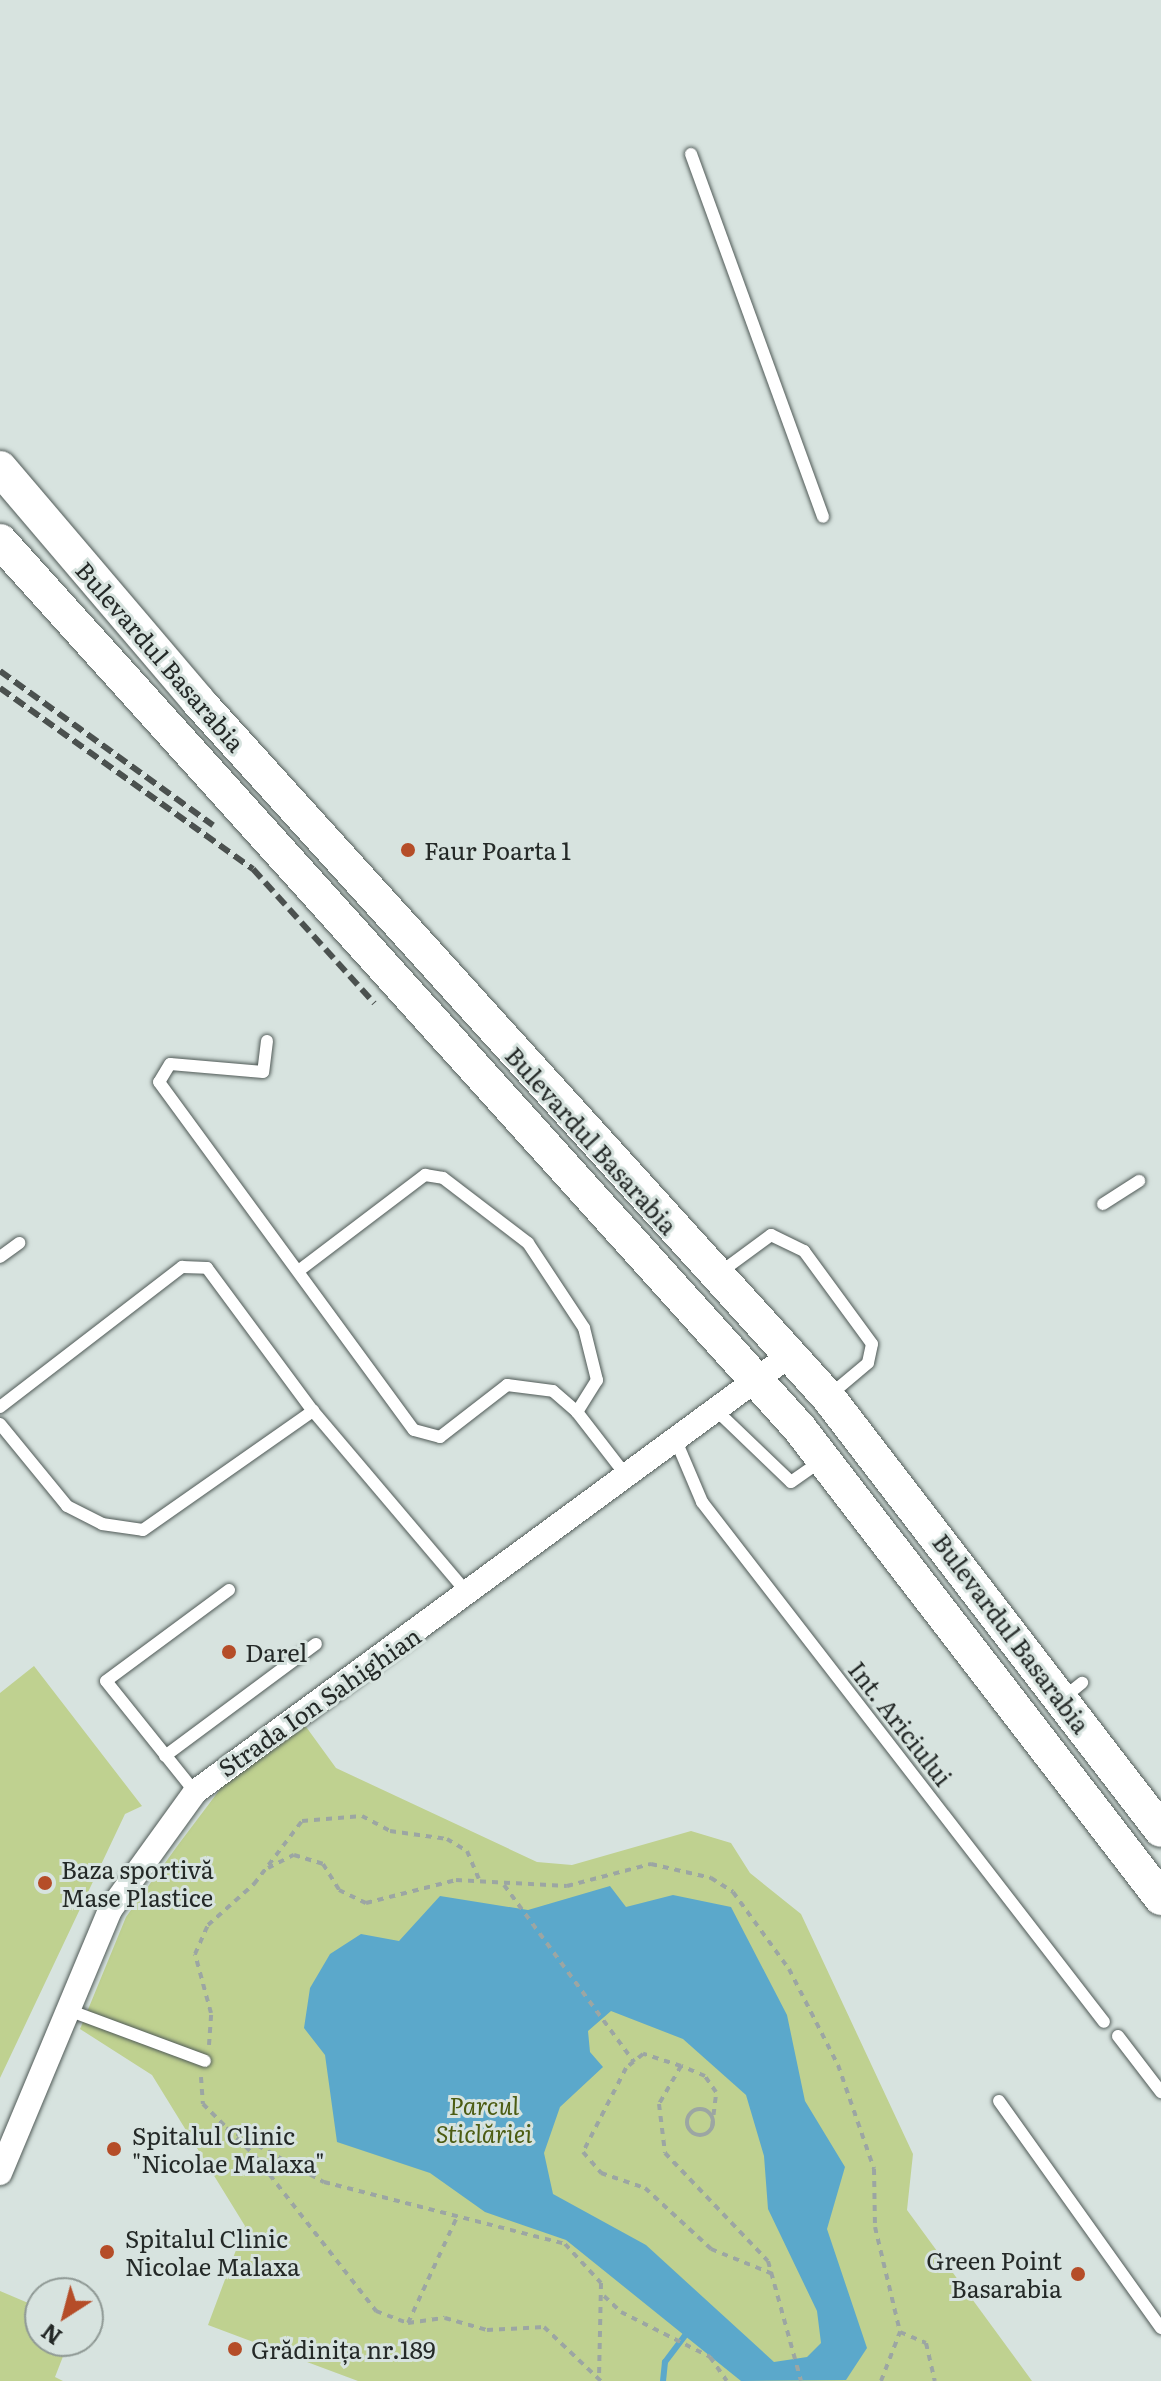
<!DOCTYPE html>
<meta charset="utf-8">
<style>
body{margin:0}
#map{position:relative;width:1161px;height:2381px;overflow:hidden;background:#d7e3df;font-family:Literata,serif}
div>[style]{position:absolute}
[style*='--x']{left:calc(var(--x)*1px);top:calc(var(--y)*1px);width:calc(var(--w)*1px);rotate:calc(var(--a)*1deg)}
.green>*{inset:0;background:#bfd190}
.water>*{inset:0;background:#5ba8cb}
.stream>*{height:6px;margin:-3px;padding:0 3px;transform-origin:3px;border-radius:3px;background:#5ba8cb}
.path>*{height:4px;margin-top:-2px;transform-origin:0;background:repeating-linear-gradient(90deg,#9ca6a3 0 6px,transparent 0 12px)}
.path>.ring{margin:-2px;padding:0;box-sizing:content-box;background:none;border:4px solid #9ca6a3;border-radius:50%}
.roads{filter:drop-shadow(0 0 2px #505a57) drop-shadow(0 0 2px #505a57)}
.service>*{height:12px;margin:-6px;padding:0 6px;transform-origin:6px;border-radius:6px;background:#fff}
.minor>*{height:24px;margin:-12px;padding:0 12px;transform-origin:12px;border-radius:12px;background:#fff}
.secondary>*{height:34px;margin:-17px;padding:0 17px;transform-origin:17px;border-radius:17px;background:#fff}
.rail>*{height:6px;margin-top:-3px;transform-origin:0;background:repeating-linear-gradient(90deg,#4b514f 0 12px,transparent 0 18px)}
.dots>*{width:22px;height:22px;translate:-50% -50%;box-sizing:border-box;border:4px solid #d7e3df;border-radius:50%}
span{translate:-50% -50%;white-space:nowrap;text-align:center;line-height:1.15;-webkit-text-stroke:6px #d7e3df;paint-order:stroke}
.street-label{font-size:24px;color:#242927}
.poi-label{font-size:24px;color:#242927}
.left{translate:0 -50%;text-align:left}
.right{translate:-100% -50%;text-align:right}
.park-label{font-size:24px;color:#4c5c12;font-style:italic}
.north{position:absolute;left:24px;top:2277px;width:80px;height:80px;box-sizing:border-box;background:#d7e3df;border:2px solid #8f9995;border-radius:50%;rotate:216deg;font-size:22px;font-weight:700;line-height:32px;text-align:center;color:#242927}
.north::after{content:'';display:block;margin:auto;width:28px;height:36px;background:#b54d28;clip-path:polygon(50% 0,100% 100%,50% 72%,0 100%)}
</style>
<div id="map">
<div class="green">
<div style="clip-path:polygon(34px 1666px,142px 1806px,125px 1814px,0 2078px,0 1693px)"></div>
<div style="clip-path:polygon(304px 1724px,336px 1768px,537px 1862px,572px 1865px,691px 1831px,731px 1843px,750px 1873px,801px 1914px,913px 2154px,907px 2210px,1032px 2381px,358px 2381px,208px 2325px,245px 2226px,152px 2075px,80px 2029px,126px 1917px,178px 1845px,224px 1784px)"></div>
<div style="clip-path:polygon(0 2291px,40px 2308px,40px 2341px,69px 2341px,55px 2377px,63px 2381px,0 2381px)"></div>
</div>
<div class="water">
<div style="clip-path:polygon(evenodd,610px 1886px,626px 1907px,673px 1895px,731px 1907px,787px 2015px,805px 2101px,845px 2167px,827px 2229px,867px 2348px,846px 2380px,741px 2381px,566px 2240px,485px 2212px,430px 2173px,337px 2142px,325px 2055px,304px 2028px,310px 1988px,330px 1954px,361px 1934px,399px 1941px,440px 1896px,528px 1910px,610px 1886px,611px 2011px,683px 2039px,746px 2095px,764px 2156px,768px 2209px,817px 2311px,821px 2343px,807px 2357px,774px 2362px,646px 2245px,553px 2194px,544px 2153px,560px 2107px,603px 2067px,590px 2052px,588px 2031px,611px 2011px)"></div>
</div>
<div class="stream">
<div style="--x:663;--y:2381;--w:19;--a:-84"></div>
<div style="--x:665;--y:2362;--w:34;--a:-53"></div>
</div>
<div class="path">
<div style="--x:268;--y:1868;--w:29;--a:-27"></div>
<div style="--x:294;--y:1855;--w:30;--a:17"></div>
<div style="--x:323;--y:1864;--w:31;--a:58"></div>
<div style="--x:339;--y:1890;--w:30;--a:26"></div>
<div style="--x:366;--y:1903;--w:93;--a:-14.3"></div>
<div style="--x:456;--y:1880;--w:111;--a:3.1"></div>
<div style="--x:567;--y:1886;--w:87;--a:-14.7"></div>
<div style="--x:651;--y:1864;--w:62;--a:13.1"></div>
<div style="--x:711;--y:1878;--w:26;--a:32"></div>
<div style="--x:733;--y:1892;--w:95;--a:54"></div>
<div style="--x:789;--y:1969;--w:108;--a:63"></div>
<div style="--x:838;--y:2065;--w:110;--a:70.9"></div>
<div style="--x:874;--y:2169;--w:58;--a:89"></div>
<div style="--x:875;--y:2227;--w:108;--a:76.6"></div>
<div style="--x:900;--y:2332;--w:28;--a:23"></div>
<div style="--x:926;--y:2343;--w:39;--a:77"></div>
<div style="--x:504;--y:1885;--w:220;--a:53.7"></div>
<div style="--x:209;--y:2045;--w:32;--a:-86"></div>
<div style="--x:211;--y:2013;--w:61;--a:-105.2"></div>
<div style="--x:195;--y:1954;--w:32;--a:-66"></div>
<div style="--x:208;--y:1925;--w:62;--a:-41.7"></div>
<div style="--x:254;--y:1884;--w:79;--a:-52.7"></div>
<div style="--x:302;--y:1821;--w:60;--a:-4.8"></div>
<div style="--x:362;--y:1816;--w:32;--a:28"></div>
<div style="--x:390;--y:1831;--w:58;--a:8"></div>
<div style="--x:447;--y:1839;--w:23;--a:31"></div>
<div style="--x:467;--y:1851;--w:30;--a:67"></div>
<div style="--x:681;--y:2066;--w:40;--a:-162"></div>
<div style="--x:643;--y:2054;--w:22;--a:141"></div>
<div style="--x:626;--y:2068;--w:94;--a:117.1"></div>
<div style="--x:583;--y:2152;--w:28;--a:49"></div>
<div style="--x:601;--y:2173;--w:46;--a:18.8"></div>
<div style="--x:645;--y:2188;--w:90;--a:42.7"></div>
<div style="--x:711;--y:2249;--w:67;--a:22"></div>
<div style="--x:201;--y:2077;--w:27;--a:86"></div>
<div style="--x:203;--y:2104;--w:74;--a:45"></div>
<div style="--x:255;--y:2156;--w:197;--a:52"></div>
<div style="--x:376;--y:2311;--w:34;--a:21"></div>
<div style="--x:408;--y:2323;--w:37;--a:-8"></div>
<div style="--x:445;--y:2318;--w:44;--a:15.9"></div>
<div style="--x:487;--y:2330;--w:57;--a:-3"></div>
<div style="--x:544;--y:2327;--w:79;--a:43.5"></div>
<div class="ring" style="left:687px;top:2109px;width:22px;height:22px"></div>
<div style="--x:712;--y:2127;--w:35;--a:-83"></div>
<div style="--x:716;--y:2092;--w:19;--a:-125"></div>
<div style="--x:705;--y:2076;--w:26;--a:-157"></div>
<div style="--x:681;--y:2066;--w:44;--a:120.1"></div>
<div style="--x:659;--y:2104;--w:49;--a:83"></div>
<div style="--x:665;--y:2153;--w:149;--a:46.4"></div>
<div style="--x:768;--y:2261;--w:124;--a:74.6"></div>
<div style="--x:226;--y:2128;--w:112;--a:28.9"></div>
<div style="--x:324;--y:2182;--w:249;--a:14.4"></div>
<div style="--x:565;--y:2244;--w:53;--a:47.3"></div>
<div style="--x:601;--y:2283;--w:94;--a:91.2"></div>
<div style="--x:604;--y:2296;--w:23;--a:43"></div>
<div style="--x:621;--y:2312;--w:100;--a:26.8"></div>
<div style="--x:710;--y:2357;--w:29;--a:55"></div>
<div style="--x:408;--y:2323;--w:119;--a:-65.2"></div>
<div style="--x:881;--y:2381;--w:53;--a:-68.8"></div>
</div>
<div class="roads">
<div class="service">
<div style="--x:691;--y:154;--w:386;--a:70"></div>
<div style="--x:267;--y:1041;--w:31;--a:97"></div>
<div style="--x:263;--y:1072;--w:93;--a:-175.1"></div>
<div style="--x:170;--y:1064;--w:21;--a:121"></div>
<div style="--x:159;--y:1082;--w:431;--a:53.8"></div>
<div style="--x:414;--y:1430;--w:27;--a:15"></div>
<div style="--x:440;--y:1437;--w:85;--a:-37.8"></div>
<div style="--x:507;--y:1385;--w:46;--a:7.4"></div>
<div style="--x:553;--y:1391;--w:32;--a:41"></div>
<div style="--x:1103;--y:1204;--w:43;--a:-32.6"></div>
<div style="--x:0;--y:1257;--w:24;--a:-36"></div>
<div style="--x:301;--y:1269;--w:156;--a:-37.2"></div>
<div style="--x:425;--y:1175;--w:18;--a:9"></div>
<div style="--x:443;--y:1178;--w:107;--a:37.4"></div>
<div style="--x:528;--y:1243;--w:102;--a:56.6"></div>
<div style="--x:584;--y:1328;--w:54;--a:76"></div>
<div style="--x:597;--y:1380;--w:38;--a:122"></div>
<div style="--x:577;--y:1412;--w:83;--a:52.3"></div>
<div style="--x:718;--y:1274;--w:66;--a:-36.3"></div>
<div style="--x:771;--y:1235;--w:37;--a:26"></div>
<div style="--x:804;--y:1251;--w:115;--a:53.8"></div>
<div style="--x:872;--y:1344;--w:19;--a:102"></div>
<div style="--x:868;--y:1363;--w:50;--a:139.9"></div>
<div style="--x:0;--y:1407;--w:230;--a:-37.6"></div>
<div style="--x:182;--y:1267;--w:25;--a:2"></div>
<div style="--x:207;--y:1268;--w:178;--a:53.5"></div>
<div style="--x:313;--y:1411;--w:241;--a:49.7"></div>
<div style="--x:718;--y:1412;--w:101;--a:43.8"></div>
<div style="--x:791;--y:1482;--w:39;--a:-35"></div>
<div style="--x:0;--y:1424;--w:106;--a:50.7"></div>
<div style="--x:67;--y:1506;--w:39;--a:27"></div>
<div style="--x:102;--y:1524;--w:41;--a:8.3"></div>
<div style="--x:143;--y:1530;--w:208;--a:-35"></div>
<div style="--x:677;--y:1443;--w:64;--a:67"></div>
<div style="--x:702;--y:1502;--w:657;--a:52.29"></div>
<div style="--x:1062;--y:1699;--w:26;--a:-39"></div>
<div style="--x:165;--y:1756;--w:188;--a:-36.6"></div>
<div style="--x:195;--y:1792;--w:142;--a:-128.7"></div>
<div style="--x:106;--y:1681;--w:153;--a:-36.5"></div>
<div style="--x:68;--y:2010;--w:146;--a:20.4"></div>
<div style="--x:1118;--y:2036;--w:71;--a:52.5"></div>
<div style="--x:999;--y:2101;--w:279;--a:54.5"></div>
</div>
<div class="minor">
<div style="--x:0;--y:2173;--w:285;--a:-67.3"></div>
<div style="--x:110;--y:1910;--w:145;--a:-54.2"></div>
<div style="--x:195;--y:1792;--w:738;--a:-36.3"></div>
</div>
<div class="secondary">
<div style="--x:0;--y:468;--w:306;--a:49.6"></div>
<div style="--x:198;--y:701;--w:939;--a:47.85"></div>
<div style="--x:828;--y:1397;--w:546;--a:52.44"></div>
<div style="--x:0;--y:541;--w:1195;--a:47.98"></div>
<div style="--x:800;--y:1429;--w:592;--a:52.41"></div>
</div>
</div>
<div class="rail">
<div style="--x:0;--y:671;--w:263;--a:35.9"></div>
<div style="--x:0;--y:688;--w:311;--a:35.6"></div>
<div style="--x:253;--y:869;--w:181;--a:47.9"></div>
</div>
<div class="dots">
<div style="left:408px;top:850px;background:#b54d28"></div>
<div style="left:229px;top:1652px;background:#b54d28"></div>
<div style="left:45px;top:1883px;background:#b54d28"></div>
<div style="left:114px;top:2149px;background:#b54d28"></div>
<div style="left:107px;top:2252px;background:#b54d28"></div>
<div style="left:1078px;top:2274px;background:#b54d28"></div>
<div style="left:235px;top:2349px;background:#b54d28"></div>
</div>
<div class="street-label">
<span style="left:161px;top:656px;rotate:49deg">Bulevardul Basarabia</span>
<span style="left:592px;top:1140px;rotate:48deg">Bulevardul Basarabia</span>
<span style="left:1012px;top:1633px;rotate:53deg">Bulevardul Basarabia</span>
<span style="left:319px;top:1701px;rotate:-35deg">Strada Ion Sahighian</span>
<span style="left:901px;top:1723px;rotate:52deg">Int. Ariciului</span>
</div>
<div class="poi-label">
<span class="left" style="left:424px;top:850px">Faur Poarta 1</span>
<span class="left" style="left:245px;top:1652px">Darel</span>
<span class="left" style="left:61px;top:1883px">Baza sportivă<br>Mase Plastice</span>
<span class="left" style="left:132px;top:2149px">Spitalul Clinic<br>"Nicolae Malaxa"</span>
<span class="left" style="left:125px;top:2252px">Spitalul Clinic<br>Nicolae Malaxa</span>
<span class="right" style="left:1062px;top:2274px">Green Point<br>Basarabia</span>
<span class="left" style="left:251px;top:2349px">Grădinița nr.189</span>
</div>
<div class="park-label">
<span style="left:484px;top:2119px">Parcul<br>Sticlăriei</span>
</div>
<div class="north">N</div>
</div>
